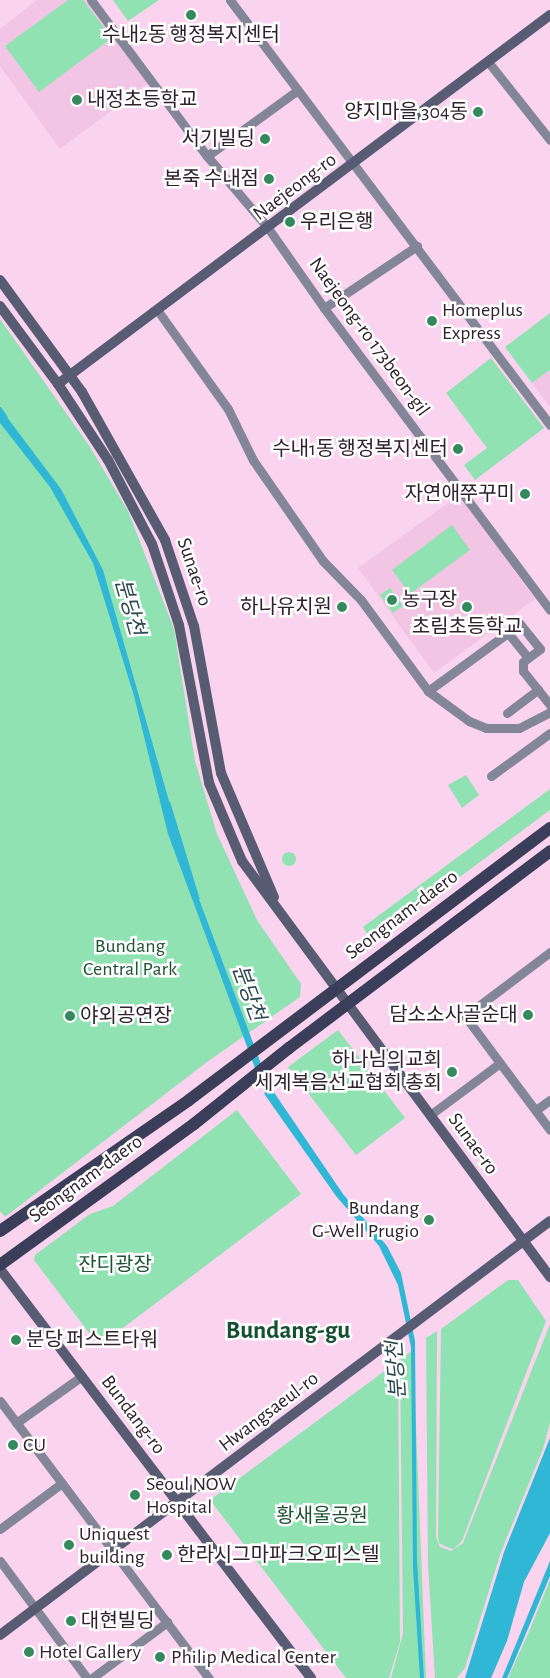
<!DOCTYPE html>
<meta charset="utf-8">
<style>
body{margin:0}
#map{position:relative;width:550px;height:1678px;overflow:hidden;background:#fad3ee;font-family:"Alegreya Sans","Noto Sans KR",sans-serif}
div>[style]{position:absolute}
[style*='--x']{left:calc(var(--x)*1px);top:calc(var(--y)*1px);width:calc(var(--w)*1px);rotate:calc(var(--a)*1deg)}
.built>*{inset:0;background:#f2c5e5}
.green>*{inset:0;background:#91e2b2}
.round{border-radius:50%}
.water>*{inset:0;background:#30b7d5}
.stream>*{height:2.5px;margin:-1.25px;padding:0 1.25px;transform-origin:1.25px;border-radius:1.25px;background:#30b7d5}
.street>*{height:9px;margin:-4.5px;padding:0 4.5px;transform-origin:4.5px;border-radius:4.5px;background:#838697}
.secondary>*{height:10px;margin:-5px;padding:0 5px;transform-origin:5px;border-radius:5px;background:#585c73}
.primary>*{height:12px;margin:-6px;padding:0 6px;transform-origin:6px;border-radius:6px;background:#3a3e59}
.dots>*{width:14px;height:14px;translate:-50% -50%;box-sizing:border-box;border:2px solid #fff;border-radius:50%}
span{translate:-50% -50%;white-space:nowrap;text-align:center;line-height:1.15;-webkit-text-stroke:5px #fff;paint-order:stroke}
.poi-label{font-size:20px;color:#30222c}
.left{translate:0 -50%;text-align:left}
.right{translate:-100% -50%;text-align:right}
.street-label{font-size:20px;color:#30222c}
.park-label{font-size:20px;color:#205237}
.water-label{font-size:21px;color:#2c474f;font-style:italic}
.district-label{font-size:25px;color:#145133;font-weight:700}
</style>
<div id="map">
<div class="built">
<div style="clip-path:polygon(37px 0,90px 0,150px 82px,60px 149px,0 66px,0 29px)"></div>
<div style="clip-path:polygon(550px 370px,550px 407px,532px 383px)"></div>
<div style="clip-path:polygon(459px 495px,535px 599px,434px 673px,358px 568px)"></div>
</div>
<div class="green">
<div style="clip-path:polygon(68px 0,83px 0,112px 38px,39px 92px,5px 46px)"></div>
<div style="clip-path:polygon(113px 0,159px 0,128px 21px)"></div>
<div style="clip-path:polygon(550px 313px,550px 370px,532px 383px,505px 347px)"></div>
<div style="clip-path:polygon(0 319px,90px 447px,128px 511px,174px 629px,195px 761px,217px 834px,257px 920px,301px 984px,300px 997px,207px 1062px,5px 1217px,0 1211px)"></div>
<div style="clip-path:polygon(491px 358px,544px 428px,475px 480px,464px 465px,487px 448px,446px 393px)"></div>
<div style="clip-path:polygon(452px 525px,470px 550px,410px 594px,392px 570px)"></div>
<div style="clip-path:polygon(390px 588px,403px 606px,393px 613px,380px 595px)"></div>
<div style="clip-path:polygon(466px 775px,479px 795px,462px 808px,448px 785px)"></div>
<div style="clip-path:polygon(550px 789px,550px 810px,372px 942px,363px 927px)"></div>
<div class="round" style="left:282px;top:852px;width:14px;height:14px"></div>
<div style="clip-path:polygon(338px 1030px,405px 1118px,356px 1155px,288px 1067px)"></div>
<div style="clip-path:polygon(237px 1110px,301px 1194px,99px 1346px,34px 1260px,35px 1255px,90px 1214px,113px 1206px)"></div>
<div style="clip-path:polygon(508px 1280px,518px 1280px,546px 1321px,462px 1541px,454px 1549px,449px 1548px,439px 1543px,438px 1536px,441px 1329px)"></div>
<div style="clip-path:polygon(550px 1324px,550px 1423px,543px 1449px,501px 1552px,465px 1668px,457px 1678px,435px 1678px,428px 1565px,426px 1338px,437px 1331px,436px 1537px,440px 1547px,451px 1551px,463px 1543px)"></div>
<div style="clip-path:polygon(413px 1350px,426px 1678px,391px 1678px,403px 1633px,400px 1360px)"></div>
<div style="clip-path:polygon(398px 1361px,400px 1642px,389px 1678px,346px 1678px,210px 1500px)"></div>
<div style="clip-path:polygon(550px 1580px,550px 1678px,508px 1678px,528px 1634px)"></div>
</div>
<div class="water">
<div style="clip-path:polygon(0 408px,61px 489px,103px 570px,191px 878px,269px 1085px,343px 1194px,387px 1246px,401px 1273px,415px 1341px,417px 1560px,424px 1678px,420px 1678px,413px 1568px,411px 1347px,398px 1285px,379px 1246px,336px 1196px,265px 1095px,168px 834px,134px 696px,93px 563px,50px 487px,0 423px)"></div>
<div style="clip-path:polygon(550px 1438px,550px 1533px,524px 1582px,507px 1641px,491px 1678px,465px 1678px,504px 1552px)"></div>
<div style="clip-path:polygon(550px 1561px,550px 1576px,511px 1669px,507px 1678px,502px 1678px)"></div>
</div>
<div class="stream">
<div style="--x:0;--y:408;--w:11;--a:56"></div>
<div style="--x:169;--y:803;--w:99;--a:73"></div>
</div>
<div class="street">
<div style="--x:91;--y:0;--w:194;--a:53.4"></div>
<div style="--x:207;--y:156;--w:94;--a:49.7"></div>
<div style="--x:268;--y:228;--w:98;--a:55"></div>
<div style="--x:324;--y:308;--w:377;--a:53.2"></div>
<div style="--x:230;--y:0;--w:532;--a:53.02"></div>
<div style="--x:489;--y:63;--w:98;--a:51.6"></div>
<div style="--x:207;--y:156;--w:112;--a:-36"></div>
<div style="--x:324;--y:308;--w:112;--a:-33.7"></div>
<div style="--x:158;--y:311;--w:120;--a:54.5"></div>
<div style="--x:228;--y:409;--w:57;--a:63.9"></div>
<div style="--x:253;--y:460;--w:123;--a:55.3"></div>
<div style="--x:323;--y:561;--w:54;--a:45.7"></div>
<div style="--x:361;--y:600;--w:113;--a:53.6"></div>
<div style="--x:428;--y:691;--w:51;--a:36.2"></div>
<div style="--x:469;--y:721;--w:18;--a:22"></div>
<div style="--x:486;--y:728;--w:33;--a:0"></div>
<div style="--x:519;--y:728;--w:35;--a:-27"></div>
<div style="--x:508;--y:633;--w:32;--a:51"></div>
<div style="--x:428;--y:691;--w:114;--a:-36.1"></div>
<div style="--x:520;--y:624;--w:32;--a:51"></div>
<div style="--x:540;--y:649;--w:21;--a:143"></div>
<div style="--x:523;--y:662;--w:9;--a:90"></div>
<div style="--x:523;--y:671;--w:43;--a:51.5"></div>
<div style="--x:507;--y:713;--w:39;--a:-37"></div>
<div style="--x:491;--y:776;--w:73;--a:-36.1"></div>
<div style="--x:550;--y:952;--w:106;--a:143"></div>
<div style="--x:465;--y:1016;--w:142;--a:53.3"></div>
<div style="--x:536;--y:1110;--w:17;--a:-36"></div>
<div style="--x:430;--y:1115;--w:87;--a:-36.6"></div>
<div style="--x:0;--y:1401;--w:347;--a:53"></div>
<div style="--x:16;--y:1423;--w:81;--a:-35.5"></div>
<div style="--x:0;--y:1529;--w:77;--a:-36.6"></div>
<div style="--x:0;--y:1561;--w:146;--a:53.4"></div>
<div style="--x:92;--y:1678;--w:94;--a:-36.7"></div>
</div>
<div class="secondary">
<div style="--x:0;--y:280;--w:139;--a:53.8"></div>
<div style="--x:82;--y:392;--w:170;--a:60.7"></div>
<div style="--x:165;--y:540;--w:91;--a:71.4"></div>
<div style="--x:194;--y:626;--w:149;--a:79.6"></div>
<div style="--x:221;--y:773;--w:135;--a:66.9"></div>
<div style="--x:0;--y:306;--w:97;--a:53.4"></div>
<div style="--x:58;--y:384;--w:91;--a:56.7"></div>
<div style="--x:108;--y:460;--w:95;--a:62.4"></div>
<div style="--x:152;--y:544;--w:85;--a:71.6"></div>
<div style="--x:179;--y:625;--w:161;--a:79.2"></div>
<div style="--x:209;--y:783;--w:85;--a:67.1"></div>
<div style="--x:242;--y:861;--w:518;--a:53.48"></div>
<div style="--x:58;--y:384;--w:615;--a:-36.87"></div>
<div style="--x:0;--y:1269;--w:514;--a:52.75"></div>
<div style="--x:0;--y:1635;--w:688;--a:-36.97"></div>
</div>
<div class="primary">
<div style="--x:0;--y:1231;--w:230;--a:-34.7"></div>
<div style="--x:189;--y:1100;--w:452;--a:-37"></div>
<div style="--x:0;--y:1265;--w:240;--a:-36"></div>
<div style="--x:194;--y:1124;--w:122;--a:-38.7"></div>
<div style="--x:289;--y:1048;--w:327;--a:-37"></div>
</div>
<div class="dots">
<div style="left:191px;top:15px;background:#348a5d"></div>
<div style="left:77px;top:100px;background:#348a5d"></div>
<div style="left:478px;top:112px;background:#348a5d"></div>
<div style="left:265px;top:139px;background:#348a5d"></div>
<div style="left:269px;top:179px;background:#348a5d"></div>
<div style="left:290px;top:222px;background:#348a5d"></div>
<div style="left:432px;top:321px;background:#348a5d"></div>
<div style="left:458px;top:449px;background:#348a5d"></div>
<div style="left:525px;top:494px;background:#348a5d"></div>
<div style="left:392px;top:600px;background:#348a5d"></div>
<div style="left:342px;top:607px;background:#348a5d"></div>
<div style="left:467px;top:607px;background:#348a5d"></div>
<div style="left:528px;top:1015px;background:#348a5d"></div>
<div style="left:70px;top:1016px;background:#348a5d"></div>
<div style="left:452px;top:1072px;background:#348a5d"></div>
<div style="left:429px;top:1220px;background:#348a5d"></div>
<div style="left:16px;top:1340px;background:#348a5d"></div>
<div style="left:13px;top:1445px;background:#348a5d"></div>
<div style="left:135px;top:1495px;background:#348a5d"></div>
<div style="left:69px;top:1545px;background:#348a5d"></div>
<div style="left:167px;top:1555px;background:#348a5d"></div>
<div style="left:71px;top:1621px;background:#348a5d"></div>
<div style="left:29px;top:1652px;background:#348a5d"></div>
<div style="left:160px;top:1657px;background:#348a5d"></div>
</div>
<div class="poi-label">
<span style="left:191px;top:35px">수내2동 행정복지센터</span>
<span class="left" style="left:87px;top:100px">내정초등학교</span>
<span class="right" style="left:468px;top:112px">양지마을 304동</span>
<span class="right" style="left:255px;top:139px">서기빌딩</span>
<span class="right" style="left:259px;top:179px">본죽 수내점</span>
<span class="left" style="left:300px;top:222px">우리은행</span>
<span class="left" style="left:442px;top:322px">Homeplus<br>Express</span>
<span class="right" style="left:448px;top:449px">수내1동 행정복지센터</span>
<span class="right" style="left:515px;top:494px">자연애쭈꾸미</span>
<span class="left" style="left:402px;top:600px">농구장</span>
<span class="right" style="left:332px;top:607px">하나유치원</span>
<span style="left:467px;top:627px">초림초등학교</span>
<span class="right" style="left:518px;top:1015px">담소소사골순대</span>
<span class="left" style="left:80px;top:1016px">야외공연장</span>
<span class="right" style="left:442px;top:1072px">하나님의교회<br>세계복음선교협회 총회</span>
<span class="right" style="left:419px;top:1220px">Bundang<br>G-Well Prugio</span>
<span class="left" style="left:26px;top:1340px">분당 퍼스트타워</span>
<span class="left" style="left:23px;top:1445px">CU</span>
<span class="left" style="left:146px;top:1496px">Seoul NOW<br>Hospital</span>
<span class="left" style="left:79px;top:1546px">Uniquest<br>building</span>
<span class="left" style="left:177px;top:1555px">한라시그마파크오피스텔</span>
<span class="left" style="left:81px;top:1621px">대현빌딩</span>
<span class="left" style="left:39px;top:1652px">Hotel Gallery</span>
<span class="left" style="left:171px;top:1657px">Philip Medical Center</span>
</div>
<div class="street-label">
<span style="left:295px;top:187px;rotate:-37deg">Naejeong-ro</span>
<span style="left:369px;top:337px;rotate:54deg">Naejeong-ro 173beon-gil</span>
<span style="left:194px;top:572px;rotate:71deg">Sunae-ro</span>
<span style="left:402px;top:915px;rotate:-37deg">Seongnam-daero</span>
<span style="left:473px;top:1144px;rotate:54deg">Sunae-ro</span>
<span style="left:86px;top:1179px;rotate:-36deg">Seongnam-daero</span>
<span style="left:269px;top:1412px;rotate:-37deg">Hwangsaeul-ro</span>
<span style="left:133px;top:1415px;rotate:53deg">Bundang-ro</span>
</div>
<div class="park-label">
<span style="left:130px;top:958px">Bundang<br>Central Park</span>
<span style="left:115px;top:1265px">잔디광장</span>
<span style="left:322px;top:1516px">황새울공원</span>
</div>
<div class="water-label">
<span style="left:129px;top:607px;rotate:74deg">분당천</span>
<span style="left:248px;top:993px;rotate:70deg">분당천</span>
<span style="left:397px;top:1370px;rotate:-94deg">분당천</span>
</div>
<div class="district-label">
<span style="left:288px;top:1331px">Bundang-gu</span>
</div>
</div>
